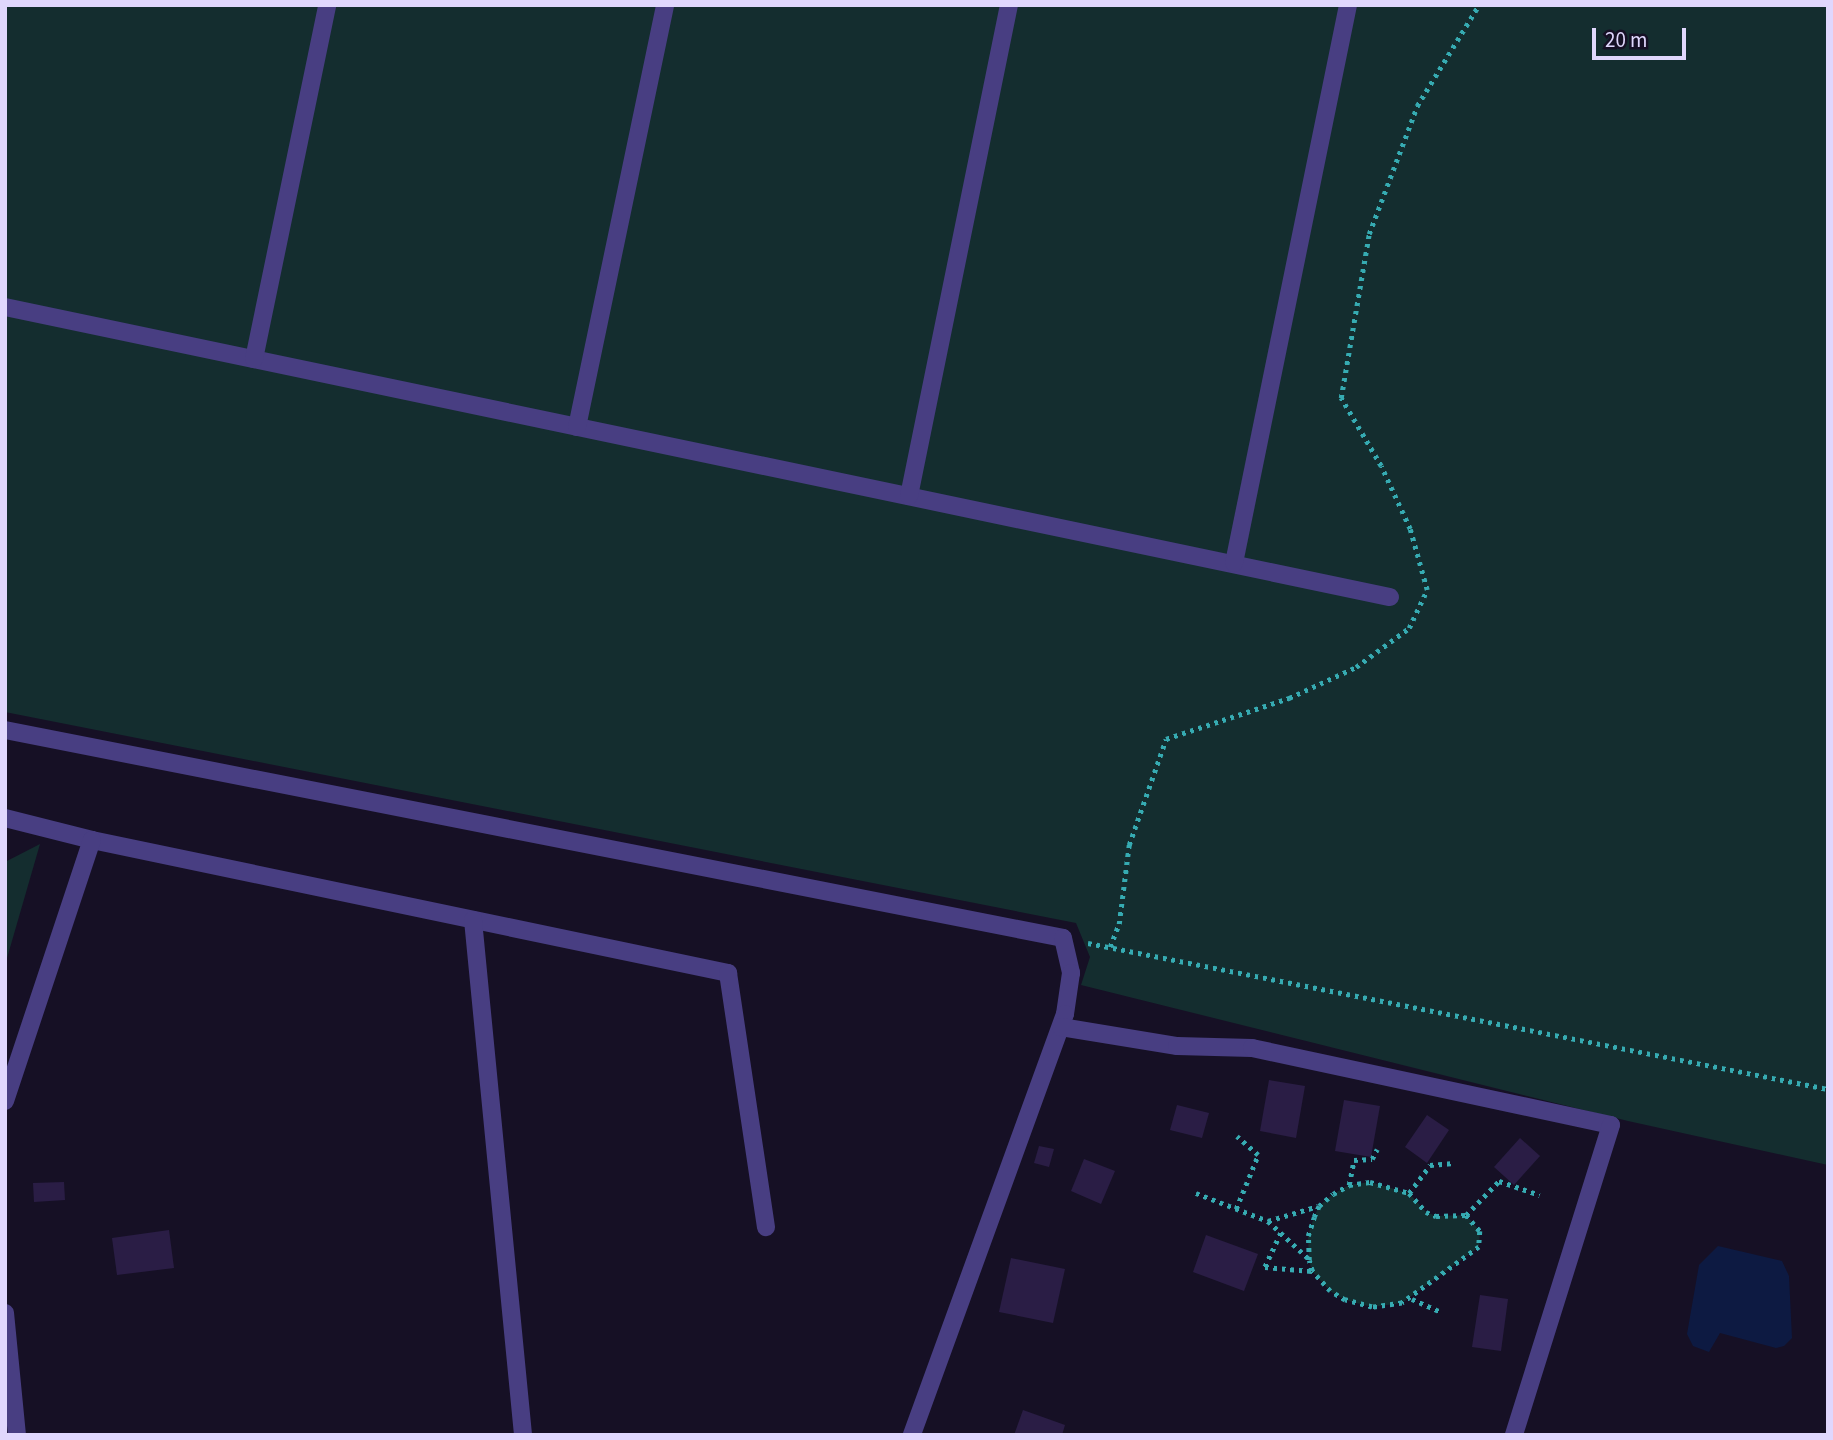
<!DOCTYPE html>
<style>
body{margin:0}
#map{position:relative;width:1833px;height:1440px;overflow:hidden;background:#161025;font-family:"Source Sans 3",sans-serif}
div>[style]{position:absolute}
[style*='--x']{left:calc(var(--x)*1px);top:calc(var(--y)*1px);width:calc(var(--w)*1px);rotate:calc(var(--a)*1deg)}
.green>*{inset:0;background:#142d2f}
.water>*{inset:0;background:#0d1a42}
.building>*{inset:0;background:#2a1d45}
.path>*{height:4.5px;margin-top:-2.25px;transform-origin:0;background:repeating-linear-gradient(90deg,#36abb2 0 3.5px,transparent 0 8.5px)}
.minor>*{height:18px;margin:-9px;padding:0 9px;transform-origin:9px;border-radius:9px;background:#483e82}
span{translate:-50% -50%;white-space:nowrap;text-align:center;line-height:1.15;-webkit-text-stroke:5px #161025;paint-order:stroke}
.frame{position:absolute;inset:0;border:7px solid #e0d7fd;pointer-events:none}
.scale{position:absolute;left:1592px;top:28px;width:94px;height:32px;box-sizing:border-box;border:4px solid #e0d7fd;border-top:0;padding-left:9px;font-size:21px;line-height:24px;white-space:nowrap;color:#e0d7fd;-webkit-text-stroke:5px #161025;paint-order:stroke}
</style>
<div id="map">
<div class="green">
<div style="clip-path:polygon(5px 5px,1828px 5px,1828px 1165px,1628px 1121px,1081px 985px,1090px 957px,1076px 923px,5px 712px)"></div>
<div style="clip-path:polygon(40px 844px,5px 965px,5px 862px)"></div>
<div style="clip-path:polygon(1370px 1182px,1409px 1193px,1426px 1212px,1436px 1216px,1466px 1215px,1480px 1231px,1479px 1247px,1402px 1303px,1372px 1307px,1345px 1300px,1330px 1291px,1312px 1271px,1309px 1260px,1308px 1236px,1314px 1217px,1319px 1206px,1333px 1194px,1349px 1185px)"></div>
</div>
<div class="water">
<div style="clip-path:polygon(1718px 1246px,1782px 1261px,1789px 1276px,1792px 1338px,1784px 1346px,1776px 1348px,1720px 1333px,1709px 1352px,1693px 1346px,1687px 1334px,1699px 1265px)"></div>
</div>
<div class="building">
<div style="clip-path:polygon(1269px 1080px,1305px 1086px,1296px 1138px,1260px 1131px)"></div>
<div style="clip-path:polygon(1344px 1100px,1380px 1106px,1371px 1157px,1335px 1151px)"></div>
<div style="clip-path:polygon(1177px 1105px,1209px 1113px,1202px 1138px,1170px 1130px)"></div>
<div style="clip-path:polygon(1427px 1115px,1449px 1130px,1427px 1163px,1405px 1147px)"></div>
<div style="clip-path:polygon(1520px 1138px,1540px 1156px,1514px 1185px,1494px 1167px)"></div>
<div style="clip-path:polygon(1039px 1146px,1054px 1149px,1049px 1167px,1034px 1163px)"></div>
<div style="clip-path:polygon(1084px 1159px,1115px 1171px,1101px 1204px,1071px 1191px)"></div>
<div style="clip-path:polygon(64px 1182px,65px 1200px,34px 1202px,33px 1183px)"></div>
<div style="clip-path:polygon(169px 1230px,174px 1268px,117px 1275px,112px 1238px)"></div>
<div style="clip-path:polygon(1206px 1235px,1258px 1254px,1244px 1291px,1193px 1272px)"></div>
<div style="clip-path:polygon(1011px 1258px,1065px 1269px,1053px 1323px,999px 1312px)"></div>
<div style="clip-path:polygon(1480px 1295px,1508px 1299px,1501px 1351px,1472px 1347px)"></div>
<div style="clip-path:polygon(1023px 1410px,1065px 1425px,1062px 1435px,1014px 1435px)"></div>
</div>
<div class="path">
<div style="--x:1088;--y:943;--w:754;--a:11.16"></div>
<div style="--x:1110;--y:947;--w:25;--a:-69"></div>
<div style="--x:1119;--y:924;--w:80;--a:-82.8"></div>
<div style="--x:1129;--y:845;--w:112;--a:-70.8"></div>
<div style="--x:1166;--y:739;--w:130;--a:-18.4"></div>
<div style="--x:1289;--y:698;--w:74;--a:-24.8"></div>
<div style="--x:1356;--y:667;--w:66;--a:-36.3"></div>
<div style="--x:1409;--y:628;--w:42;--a:-64.7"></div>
<div style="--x:1427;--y:590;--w:63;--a:-105.6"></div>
<div style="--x:1410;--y:529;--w:69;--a:-114.7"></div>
<div style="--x:1381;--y:466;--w:79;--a:-120.5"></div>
<div style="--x:1341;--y:398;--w:166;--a:-80.3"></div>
<div style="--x:1369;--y:234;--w:137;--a:-69.4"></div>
<div style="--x:1417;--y:106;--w:119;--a:-58.5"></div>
<div style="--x:1370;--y:1182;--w:41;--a:15.8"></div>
<div style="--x:1409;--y:1193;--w:25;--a:48"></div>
<div style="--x:1426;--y:1212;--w:11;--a:22"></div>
<div style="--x:1436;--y:1216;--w:30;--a:-2"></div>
<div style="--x:1466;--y:1215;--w:21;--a:49"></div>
<div style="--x:1480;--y:1231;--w:16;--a:94"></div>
<div style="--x:1479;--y:1247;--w:95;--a:144"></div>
<div style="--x:1402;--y:1303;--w:30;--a:172"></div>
<div style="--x:1372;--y:1307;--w:28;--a:-165"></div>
<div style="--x:1345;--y:1300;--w:17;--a:-149"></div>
<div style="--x:1330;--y:1291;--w:27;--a:-132"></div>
<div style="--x:1312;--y:1271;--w:11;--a:-105"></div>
<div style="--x:1309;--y:1260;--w:24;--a:-92"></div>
<div style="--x:1308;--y:1236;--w:20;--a:-72"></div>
<div style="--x:1314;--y:1217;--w:12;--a:-66"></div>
<div style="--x:1319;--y:1206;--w:18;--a:-41"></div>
<div style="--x:1333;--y:1194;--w:18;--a:-29"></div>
<div style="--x:1349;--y:1185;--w:21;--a:-8"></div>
<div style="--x:1349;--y:1185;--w:25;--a:-79"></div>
<div style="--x:1354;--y:1160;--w:18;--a:-3"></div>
<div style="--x:1372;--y:1159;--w:11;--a:-63"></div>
<div style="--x:1196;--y:1193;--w:77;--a:21.3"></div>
<div style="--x:1268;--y:1221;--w:56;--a:42.8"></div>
<div style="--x:1409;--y:1193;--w:35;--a:-53"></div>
<div style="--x:1430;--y:1165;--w:24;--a:-5"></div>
<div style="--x:1236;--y:1209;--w:58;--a:-67.8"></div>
<div style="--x:1258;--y:1155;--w:28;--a:-139"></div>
<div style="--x:1466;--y:1215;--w:47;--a:-45.9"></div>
<div style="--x:1499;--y:1181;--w:43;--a:18.9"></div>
<div style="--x:1268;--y:1221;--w:52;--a:-16.7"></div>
<div style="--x:1281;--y:1233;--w:38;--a:115"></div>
<div style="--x:1265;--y:1267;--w:47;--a:4.9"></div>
<div style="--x:1412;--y:1299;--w:32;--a:24"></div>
</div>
<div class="minor">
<div style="--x:5;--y:307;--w:1415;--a:11.83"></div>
<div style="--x:254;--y:359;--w:361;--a:-78.3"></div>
<div style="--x:577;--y:427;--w:431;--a:-78.2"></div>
<div style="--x:909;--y:496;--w:501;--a:-78.49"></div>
<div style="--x:1234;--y:563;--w:570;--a:-78.45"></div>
<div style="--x:5;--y:730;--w:1078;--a:11.12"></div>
<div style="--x:1063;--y:938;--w:36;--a:77"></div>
<div style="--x:1071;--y:973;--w:41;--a:98.3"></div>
<div style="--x:1065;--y:1014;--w:448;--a:110"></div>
<div style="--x:5;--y:818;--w:90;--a:14.2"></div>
<div style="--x:92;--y:840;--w:650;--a:11.81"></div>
<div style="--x:728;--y:973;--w:257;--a:81.5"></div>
<div style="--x:473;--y:920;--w:517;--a:84.45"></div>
<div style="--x:1061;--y:1027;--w:118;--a:9.3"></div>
<div style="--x:1177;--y:1046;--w:75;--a:1.5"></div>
<div style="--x:1252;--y:1048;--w:367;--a:12.1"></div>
<div style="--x:1611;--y:1125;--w:325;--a:107.4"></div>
<div style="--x:5;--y:1101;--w:275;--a:-71.6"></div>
<div style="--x:5;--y:1313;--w:123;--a:84.4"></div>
</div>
<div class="frame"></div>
<div class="scale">20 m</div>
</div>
